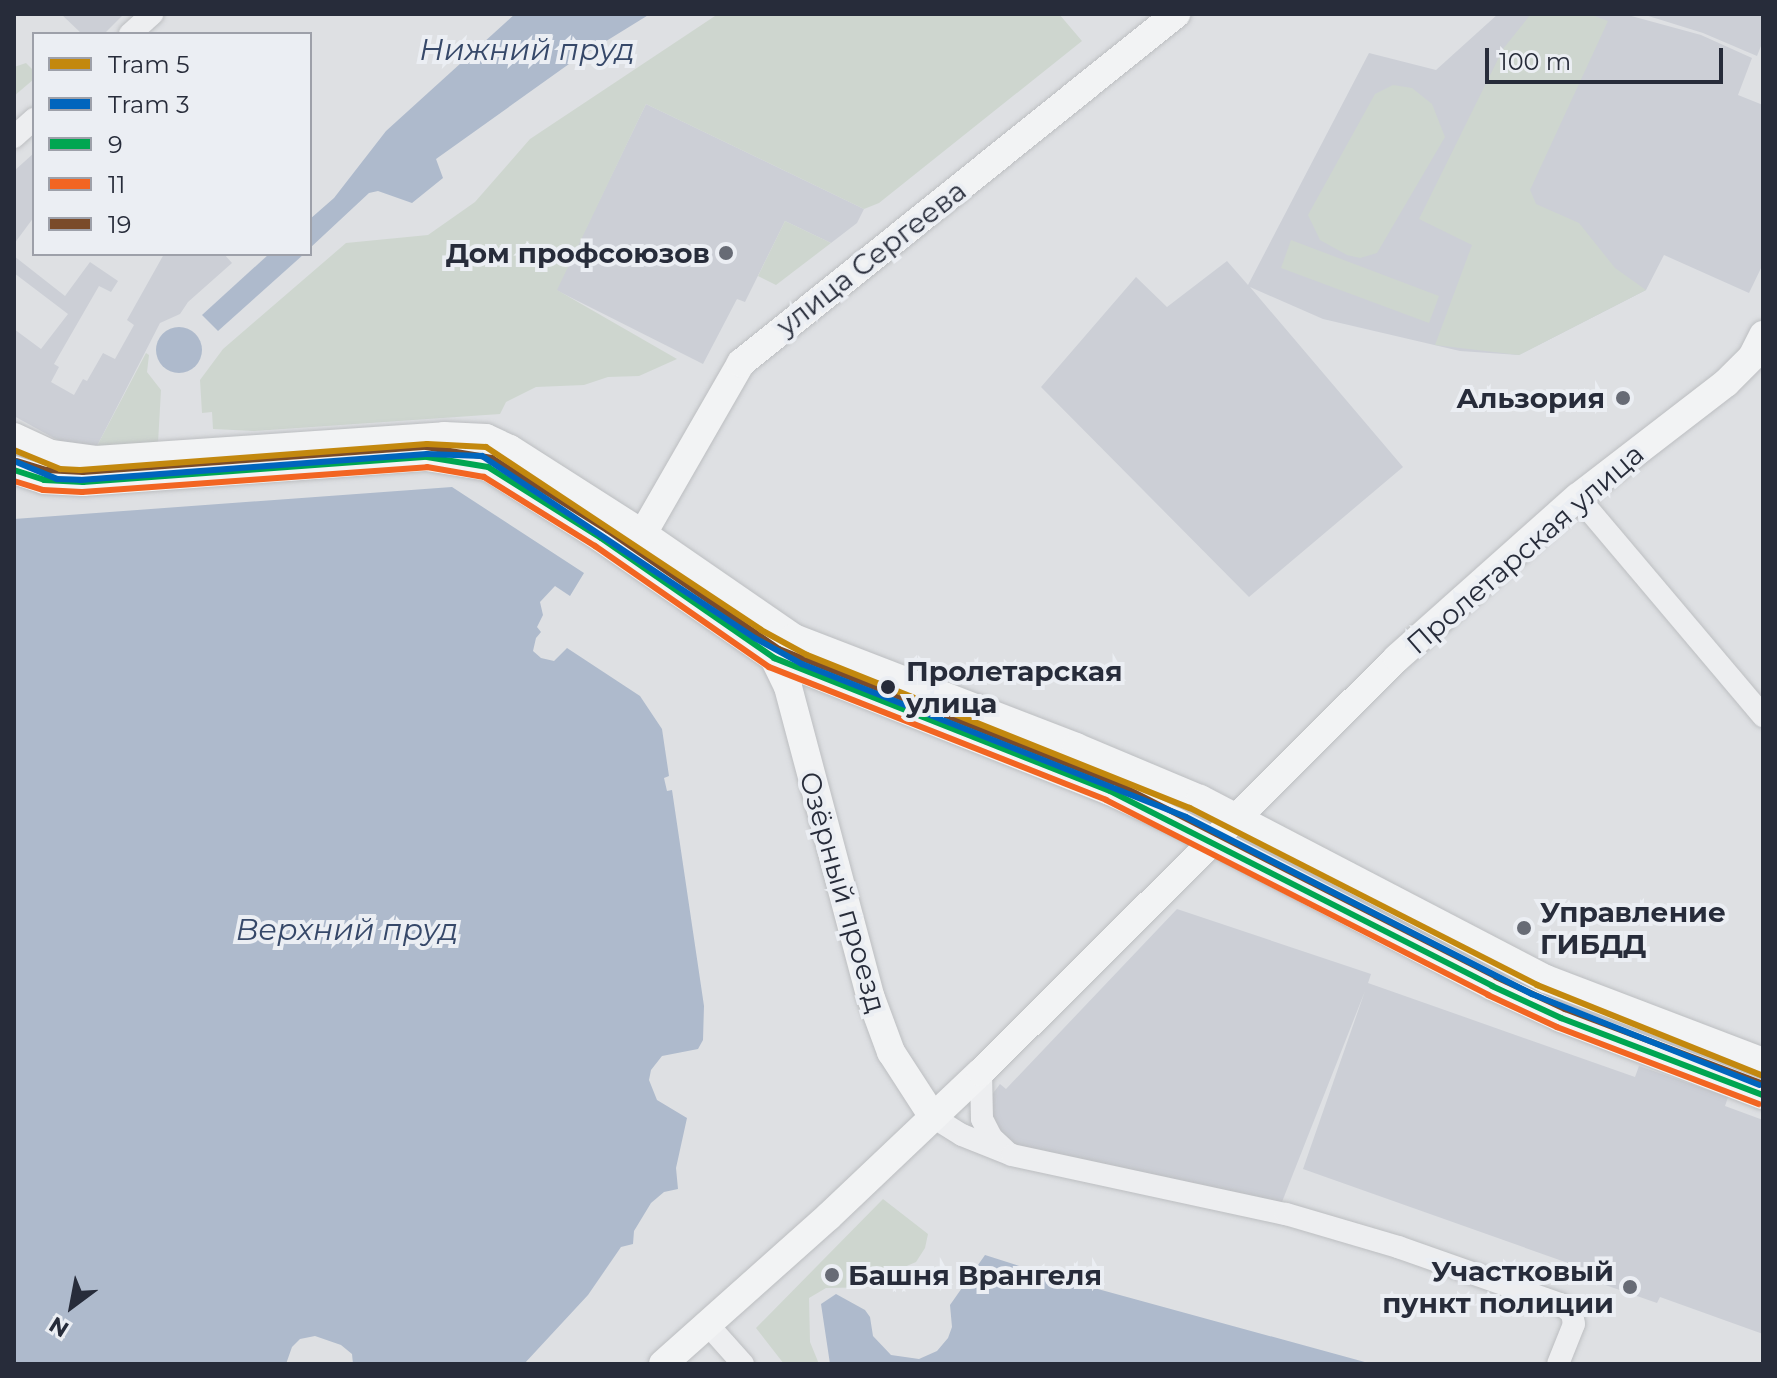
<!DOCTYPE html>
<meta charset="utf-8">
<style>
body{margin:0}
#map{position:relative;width:1777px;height:1378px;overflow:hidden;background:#dee0e3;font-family:Montserrat,sans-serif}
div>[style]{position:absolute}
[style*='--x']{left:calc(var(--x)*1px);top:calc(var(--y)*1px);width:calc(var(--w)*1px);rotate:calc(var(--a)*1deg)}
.built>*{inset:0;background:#cccfd6}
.green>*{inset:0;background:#ced6cf}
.water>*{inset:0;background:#aebacc}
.round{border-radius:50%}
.roads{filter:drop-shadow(0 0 2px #bcbec1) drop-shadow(0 0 2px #bcbec1)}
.minor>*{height:22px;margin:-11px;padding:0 11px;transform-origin:11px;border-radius:11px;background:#edeef0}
.major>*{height:28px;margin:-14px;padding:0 14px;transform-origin:14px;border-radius:14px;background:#f2f3f4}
.bus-1>*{height:6px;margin:-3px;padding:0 3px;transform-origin:3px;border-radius:3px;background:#00a651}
.bus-2>*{height:6px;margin:-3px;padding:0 3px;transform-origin:3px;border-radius:3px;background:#f26522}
.bus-3>*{height:6px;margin:-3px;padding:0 3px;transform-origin:3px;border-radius:3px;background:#7a4b2a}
.tram-1>*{height:6px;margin:-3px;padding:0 3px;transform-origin:3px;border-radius:3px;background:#c3880e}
.tram-2>*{height:6px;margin:-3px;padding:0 3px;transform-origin:3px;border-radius:3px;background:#0065bd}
.dots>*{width:22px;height:22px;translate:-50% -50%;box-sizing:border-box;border:4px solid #ebeef3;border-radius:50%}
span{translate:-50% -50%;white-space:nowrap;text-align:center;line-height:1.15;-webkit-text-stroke:8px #ebeef3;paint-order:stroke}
.poi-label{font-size:28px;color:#272c3a;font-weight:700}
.right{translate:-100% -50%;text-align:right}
.left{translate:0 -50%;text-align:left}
.street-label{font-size:28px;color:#272c3a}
.stop-label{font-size:28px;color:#272c3a;font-weight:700}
.water-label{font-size:30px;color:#364869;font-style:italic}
.frame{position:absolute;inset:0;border:16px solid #272c3a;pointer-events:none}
.legend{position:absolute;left:32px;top:32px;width:280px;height:224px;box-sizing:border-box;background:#ebeef3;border:2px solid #9da0a9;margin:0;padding:10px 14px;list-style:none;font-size:24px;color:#272c3a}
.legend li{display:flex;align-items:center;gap:16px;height:40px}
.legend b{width:40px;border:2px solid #9da0a9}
.north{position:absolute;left:32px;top:1266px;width:80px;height:80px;-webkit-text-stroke:6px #ebeef3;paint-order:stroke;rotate:212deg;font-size:22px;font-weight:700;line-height:32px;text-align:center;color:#272c3a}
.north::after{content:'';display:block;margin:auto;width:28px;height:36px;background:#272c3a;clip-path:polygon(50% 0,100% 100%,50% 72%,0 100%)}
.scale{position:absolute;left:1485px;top:48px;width:238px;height:36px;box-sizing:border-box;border:4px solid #272c3a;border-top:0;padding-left:10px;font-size:24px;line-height:28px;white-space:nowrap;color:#272c3a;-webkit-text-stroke:6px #ebeef3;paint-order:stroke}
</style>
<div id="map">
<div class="built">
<div style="clip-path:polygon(61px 14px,124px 14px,104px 34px,82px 34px)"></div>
<div style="clip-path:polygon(1498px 14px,1624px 14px,1701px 35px,1752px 58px,1738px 95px,1763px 105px,1763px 264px,1749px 293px,1664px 255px,1646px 290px,1519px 355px,1460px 351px,1323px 319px,1250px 287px,1403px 467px,1249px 597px,1041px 387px,1136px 277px,1167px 307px,1227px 261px,1248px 285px,1369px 53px,1436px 70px)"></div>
<div style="clip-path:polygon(1642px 14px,1763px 14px,1763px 41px,1757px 56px,1703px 33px)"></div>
<div style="clip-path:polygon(646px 104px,864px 209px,857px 223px,831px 243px,785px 221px,745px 302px,737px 299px,703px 364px,556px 290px)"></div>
<div style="clip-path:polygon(34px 153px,34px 217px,14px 244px,14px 171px)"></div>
<div style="clip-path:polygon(164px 254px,224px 254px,232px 263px,188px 302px,180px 314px,160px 323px,97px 446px,61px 442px,14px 416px,14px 329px,41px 349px,68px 314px,14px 273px,14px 256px,65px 296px,90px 262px,118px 281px,111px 292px,99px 286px,54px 364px,59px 367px,51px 382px,74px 395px,83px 379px,87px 381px,103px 353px,115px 359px,134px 325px,127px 320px)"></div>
<div style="clip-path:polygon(1177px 909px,1371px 974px,1368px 983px,1635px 1077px,1639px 1066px,1728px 1097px,1725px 1106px,1763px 1120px,1763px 1334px,1660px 1297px,1657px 1303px,1565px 1271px,1568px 1263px,1303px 1169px,1365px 991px,1280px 1207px,1016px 1145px,1001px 1138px,987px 1115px,991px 1096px,1000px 1084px,1006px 1089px)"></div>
</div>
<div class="green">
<div style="clip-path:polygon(718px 14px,1059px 14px,1082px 41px,879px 203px,864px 209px,646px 104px,557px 290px,677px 359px,639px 376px,608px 377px,584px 385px,536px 387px,506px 402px,500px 414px,254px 431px,213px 429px,212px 412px,202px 413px,200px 380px,223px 349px,346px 243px,428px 235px,475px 202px,530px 139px)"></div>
<div style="clip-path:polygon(1531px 14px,1589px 14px,1608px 21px,1530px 190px,1536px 204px,1579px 223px,1615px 268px,1646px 290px,1519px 355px,1435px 345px,1472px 245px,1419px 219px,1503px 49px)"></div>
<div style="clip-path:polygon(26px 63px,34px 71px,34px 79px,14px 96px,14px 67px)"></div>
<div style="clip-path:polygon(1393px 85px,1412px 88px,1432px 104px,1445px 137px,1377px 253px,1360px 258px,1347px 255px,1320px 240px,1308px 215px,1375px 94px)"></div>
<div style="clip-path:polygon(785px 221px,831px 243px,776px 285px,758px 276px)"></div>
<div style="clip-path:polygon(1291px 240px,1439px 296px,1429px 323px,1281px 268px)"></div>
<div style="clip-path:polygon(146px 353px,149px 355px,147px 372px,161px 390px,158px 443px,97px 446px)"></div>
<div style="clip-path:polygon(883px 1199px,928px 1234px,925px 1248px,916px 1262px,902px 1268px,883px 1287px,826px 1288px,809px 1298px,810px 1342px,819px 1364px,784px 1364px,756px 1328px)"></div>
</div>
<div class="water">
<div style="clip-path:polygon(515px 14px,650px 14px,569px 64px,436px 159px,443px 178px,412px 203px,378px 191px,369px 193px,310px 248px,310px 219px,334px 198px,386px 131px)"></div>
<div style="clip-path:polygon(269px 254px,304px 254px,218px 331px,202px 315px)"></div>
<div class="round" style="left:156px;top:327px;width:46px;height:46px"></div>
<div style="clip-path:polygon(452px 487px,584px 573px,570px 596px,555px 586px,540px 602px,543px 615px,537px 627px,541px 632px,536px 638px,533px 651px,541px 658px,554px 661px,567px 648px,640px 696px,662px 729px,669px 776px,664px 778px,667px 791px,672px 790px,704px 1006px,703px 1040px,698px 1049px,662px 1056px,651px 1070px,649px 1080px,657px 1100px,687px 1118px,676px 1168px,678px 1189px,664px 1192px,651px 1203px,634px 1231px,633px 1244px,621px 1247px,588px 1295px,524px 1364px,353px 1364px,352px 1354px,341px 1345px,315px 1336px,300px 1339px,292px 1347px,286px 1364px,14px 1364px,14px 519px)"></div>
<div style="clip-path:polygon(985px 1255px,1054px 1277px,1372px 1364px,830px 1364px,821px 1304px,836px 1294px,865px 1310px,870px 1317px,873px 1336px,891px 1355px,919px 1359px,937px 1351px,948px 1338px,952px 1327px,950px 1305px)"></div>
</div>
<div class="roads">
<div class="minor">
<div style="--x:130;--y:34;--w:30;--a:-42"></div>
<div style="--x:14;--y:137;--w:27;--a:-42"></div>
<div style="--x:1578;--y:497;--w:287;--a:49.8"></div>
<div style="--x:981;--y:1072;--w:47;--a:88.8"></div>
<div style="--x:982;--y:1119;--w:20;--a:63"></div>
<div style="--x:991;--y:1137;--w:22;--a:43"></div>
<div style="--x:933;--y:1117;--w:34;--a:32"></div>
<div style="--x:962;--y:1135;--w:54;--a:21.8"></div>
<div style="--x:1012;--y:1155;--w:280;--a:12.2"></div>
<div style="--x:1286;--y:1214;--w:117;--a:16.4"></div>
<div style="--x:1398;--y:1247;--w:172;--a:19.4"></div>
<div style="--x:1560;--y:1304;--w:15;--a:37"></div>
<div style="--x:1572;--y:1313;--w:11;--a:80"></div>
<div style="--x:1574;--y:1324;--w:43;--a:111.8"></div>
<div style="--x:709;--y:1326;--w:51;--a:48.2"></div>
</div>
<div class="major">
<div style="--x:14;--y:437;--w:41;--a:24.7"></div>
<div style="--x:51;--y:454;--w:45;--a:7.6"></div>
<div style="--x:96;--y:460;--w:349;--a:-3.9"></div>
<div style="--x:444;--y:436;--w:42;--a:2.7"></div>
<div style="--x:486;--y:438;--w:26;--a:25"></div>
<div style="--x:510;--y:449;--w:158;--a:32.6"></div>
<div style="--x:643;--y:534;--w:183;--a:34.6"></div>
<div style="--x:794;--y:638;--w:302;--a:21.1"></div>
<div style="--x:1076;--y:747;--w:134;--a:22.8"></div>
<div style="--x:1200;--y:799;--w:390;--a:27.5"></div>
<div style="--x:1546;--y:979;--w:232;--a:20.9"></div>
<div style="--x:14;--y:470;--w:32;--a:18"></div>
<div style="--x:44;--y:480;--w:39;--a:3"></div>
<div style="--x:83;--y:482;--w:345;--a:-4.2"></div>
<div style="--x:427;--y:457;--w:62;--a:9.3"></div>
<div style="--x:488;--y:467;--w:133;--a:32.1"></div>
<div style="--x:601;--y:538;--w:211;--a:34.7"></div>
<div style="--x:774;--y:658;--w:361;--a:21.6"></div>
<div style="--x:1110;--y:791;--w:73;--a:25.2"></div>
<div style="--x:1176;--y:822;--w:356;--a:27.4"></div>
<div style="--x:1492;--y:986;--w:76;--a:24.9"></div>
<div style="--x:1561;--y:1018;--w:216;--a:20.9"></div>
<div style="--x:634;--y:549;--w:215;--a:-60.1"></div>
<div style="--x:741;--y:363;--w:558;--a:-38.74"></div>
<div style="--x:774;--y:658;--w:32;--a:64"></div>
<div style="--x:788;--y:687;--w:322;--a:75.1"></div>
<div style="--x:871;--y:998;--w:58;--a:69.7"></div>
<div style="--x:891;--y:1052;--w:77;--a:57.1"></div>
<div style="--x:663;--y:1364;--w:222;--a:-41.7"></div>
<div style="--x:829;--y:1216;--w:209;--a:-43.5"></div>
<div style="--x:981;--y:1072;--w:587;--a:-44.86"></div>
<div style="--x:1397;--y:658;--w:242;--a:-41.7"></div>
<div style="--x:1578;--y:497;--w:187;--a:-37.6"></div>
<div style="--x:1726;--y:383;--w:37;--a:-45"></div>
<div style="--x:1752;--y:357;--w:25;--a:-63"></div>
</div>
</div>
<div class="bus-1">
<div style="--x:14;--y:470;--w:32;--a:18"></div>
<div style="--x:44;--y:480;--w:39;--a:3"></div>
<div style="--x:83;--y:482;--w:345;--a:-4.2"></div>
<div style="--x:427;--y:457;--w:62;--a:9.3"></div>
<div style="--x:488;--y:467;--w:133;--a:32.1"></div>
<div style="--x:601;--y:538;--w:211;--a:34.7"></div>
<div style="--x:774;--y:658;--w:361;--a:21.6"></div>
<div style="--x:1110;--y:791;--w:429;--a:27"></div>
<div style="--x:1492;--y:986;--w:76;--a:24.9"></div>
<div style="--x:1561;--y:1018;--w:216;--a:20.9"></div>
</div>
<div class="bus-2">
<div style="--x:14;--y:481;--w:30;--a:17"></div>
<div style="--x:43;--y:490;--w:39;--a:3"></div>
<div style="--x:82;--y:492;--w:346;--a:-4.1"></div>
<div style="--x:427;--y:467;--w:58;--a:10"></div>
<div style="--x:484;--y:477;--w:131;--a:31.9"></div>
<div style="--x:595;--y:546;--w:212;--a:34.8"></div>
<div style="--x:769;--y:667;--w:362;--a:21.5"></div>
<div style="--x:1106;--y:800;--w:429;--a:27"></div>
<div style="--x:1488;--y:995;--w:76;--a:24.9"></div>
<div style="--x:1557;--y:1027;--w:216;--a:20.9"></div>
</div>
<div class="bus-3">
<div style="--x:17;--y:461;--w:30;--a:17"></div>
<div style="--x:46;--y:470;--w:37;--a:3"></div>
<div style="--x:83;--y:472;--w:344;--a:-4.2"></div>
<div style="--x:426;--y:447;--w:67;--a:9.5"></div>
<div style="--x:492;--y:458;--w:136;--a:32.1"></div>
<div style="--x:607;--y:530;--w:209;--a:34.7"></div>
<div style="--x:779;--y:649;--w:360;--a:21.7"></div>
<div style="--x:1114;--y:782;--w:429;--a:27"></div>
<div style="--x:1496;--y:977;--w:76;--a:24.9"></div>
<div style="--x:1565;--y:1009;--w:212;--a:20.7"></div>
</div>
<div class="tram-1">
<div style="--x:14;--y:450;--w:50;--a:22.4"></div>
<div style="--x:60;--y:469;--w:20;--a:3"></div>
<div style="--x:80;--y:470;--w:348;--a:-4.3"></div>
<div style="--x:427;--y:444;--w:59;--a:2.9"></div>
<div style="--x:486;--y:447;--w:330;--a:33.6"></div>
<div style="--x:761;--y:630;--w:52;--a:28.5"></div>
<div style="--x:807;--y:655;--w:412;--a:21.8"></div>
<div style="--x:1190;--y:808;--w:390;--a:27"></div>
<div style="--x:1537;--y:985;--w:244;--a:21.9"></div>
</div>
<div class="tram-2">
<div style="--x:14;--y:461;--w:47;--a:22.7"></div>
<div style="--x:57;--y:479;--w:23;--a:2"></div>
<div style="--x:80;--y:480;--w:348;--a:-4.3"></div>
<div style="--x:427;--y:454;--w:55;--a:2.1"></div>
<div style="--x:482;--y:456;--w:328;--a:33.7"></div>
<div style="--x:755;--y:638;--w:54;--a:29"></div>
<div style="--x:802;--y:664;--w:413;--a:21.7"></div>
<div style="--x:1186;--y:817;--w:389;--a:27.1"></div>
<div style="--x:1532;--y:994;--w:245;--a:21.8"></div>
</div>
<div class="dots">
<div style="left:726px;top:253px;background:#676b75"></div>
<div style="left:1623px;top:398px;background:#676b75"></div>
<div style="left:888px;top:687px;background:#272c3a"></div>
<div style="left:1524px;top:928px;background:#676b75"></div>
<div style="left:832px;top:1275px;background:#676b75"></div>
<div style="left:1630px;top:1287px;background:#676b75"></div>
</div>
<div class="poi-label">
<span class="right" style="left:710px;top:253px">Дом профсоюзов</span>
<span class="right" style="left:1605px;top:398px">Альзория</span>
<span class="left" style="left:1540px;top:928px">Управление<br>ГИБДД</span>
<span class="right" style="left:1614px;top:1287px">Участковый<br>пункт полиции</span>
<span class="left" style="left:848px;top:1275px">Башня Врангеля</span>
</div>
<div class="street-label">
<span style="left:871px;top:258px;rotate:-38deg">улица Сергеева</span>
<span style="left:1525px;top:549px;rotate:-41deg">Пролетарская улица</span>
<span style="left:843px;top:892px;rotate:74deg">Озёрный проезд</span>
</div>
<div class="stop-label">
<span class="left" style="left:906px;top:687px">Пролетарская<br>улица</span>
</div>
<div class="water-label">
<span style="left:527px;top:50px">Нижний пруд</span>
<span style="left:347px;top:930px">Верхний пруд</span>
</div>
<div class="frame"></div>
<ul class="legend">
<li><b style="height:10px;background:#c3880e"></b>Tram 5</li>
<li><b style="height:10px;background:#0065bd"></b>Tram 3</li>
<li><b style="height:10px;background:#00a651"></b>9</li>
<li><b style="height:10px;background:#f26522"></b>11</li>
<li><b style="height:10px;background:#7a4b2a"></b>19</li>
</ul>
<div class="north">N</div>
<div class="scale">100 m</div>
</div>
